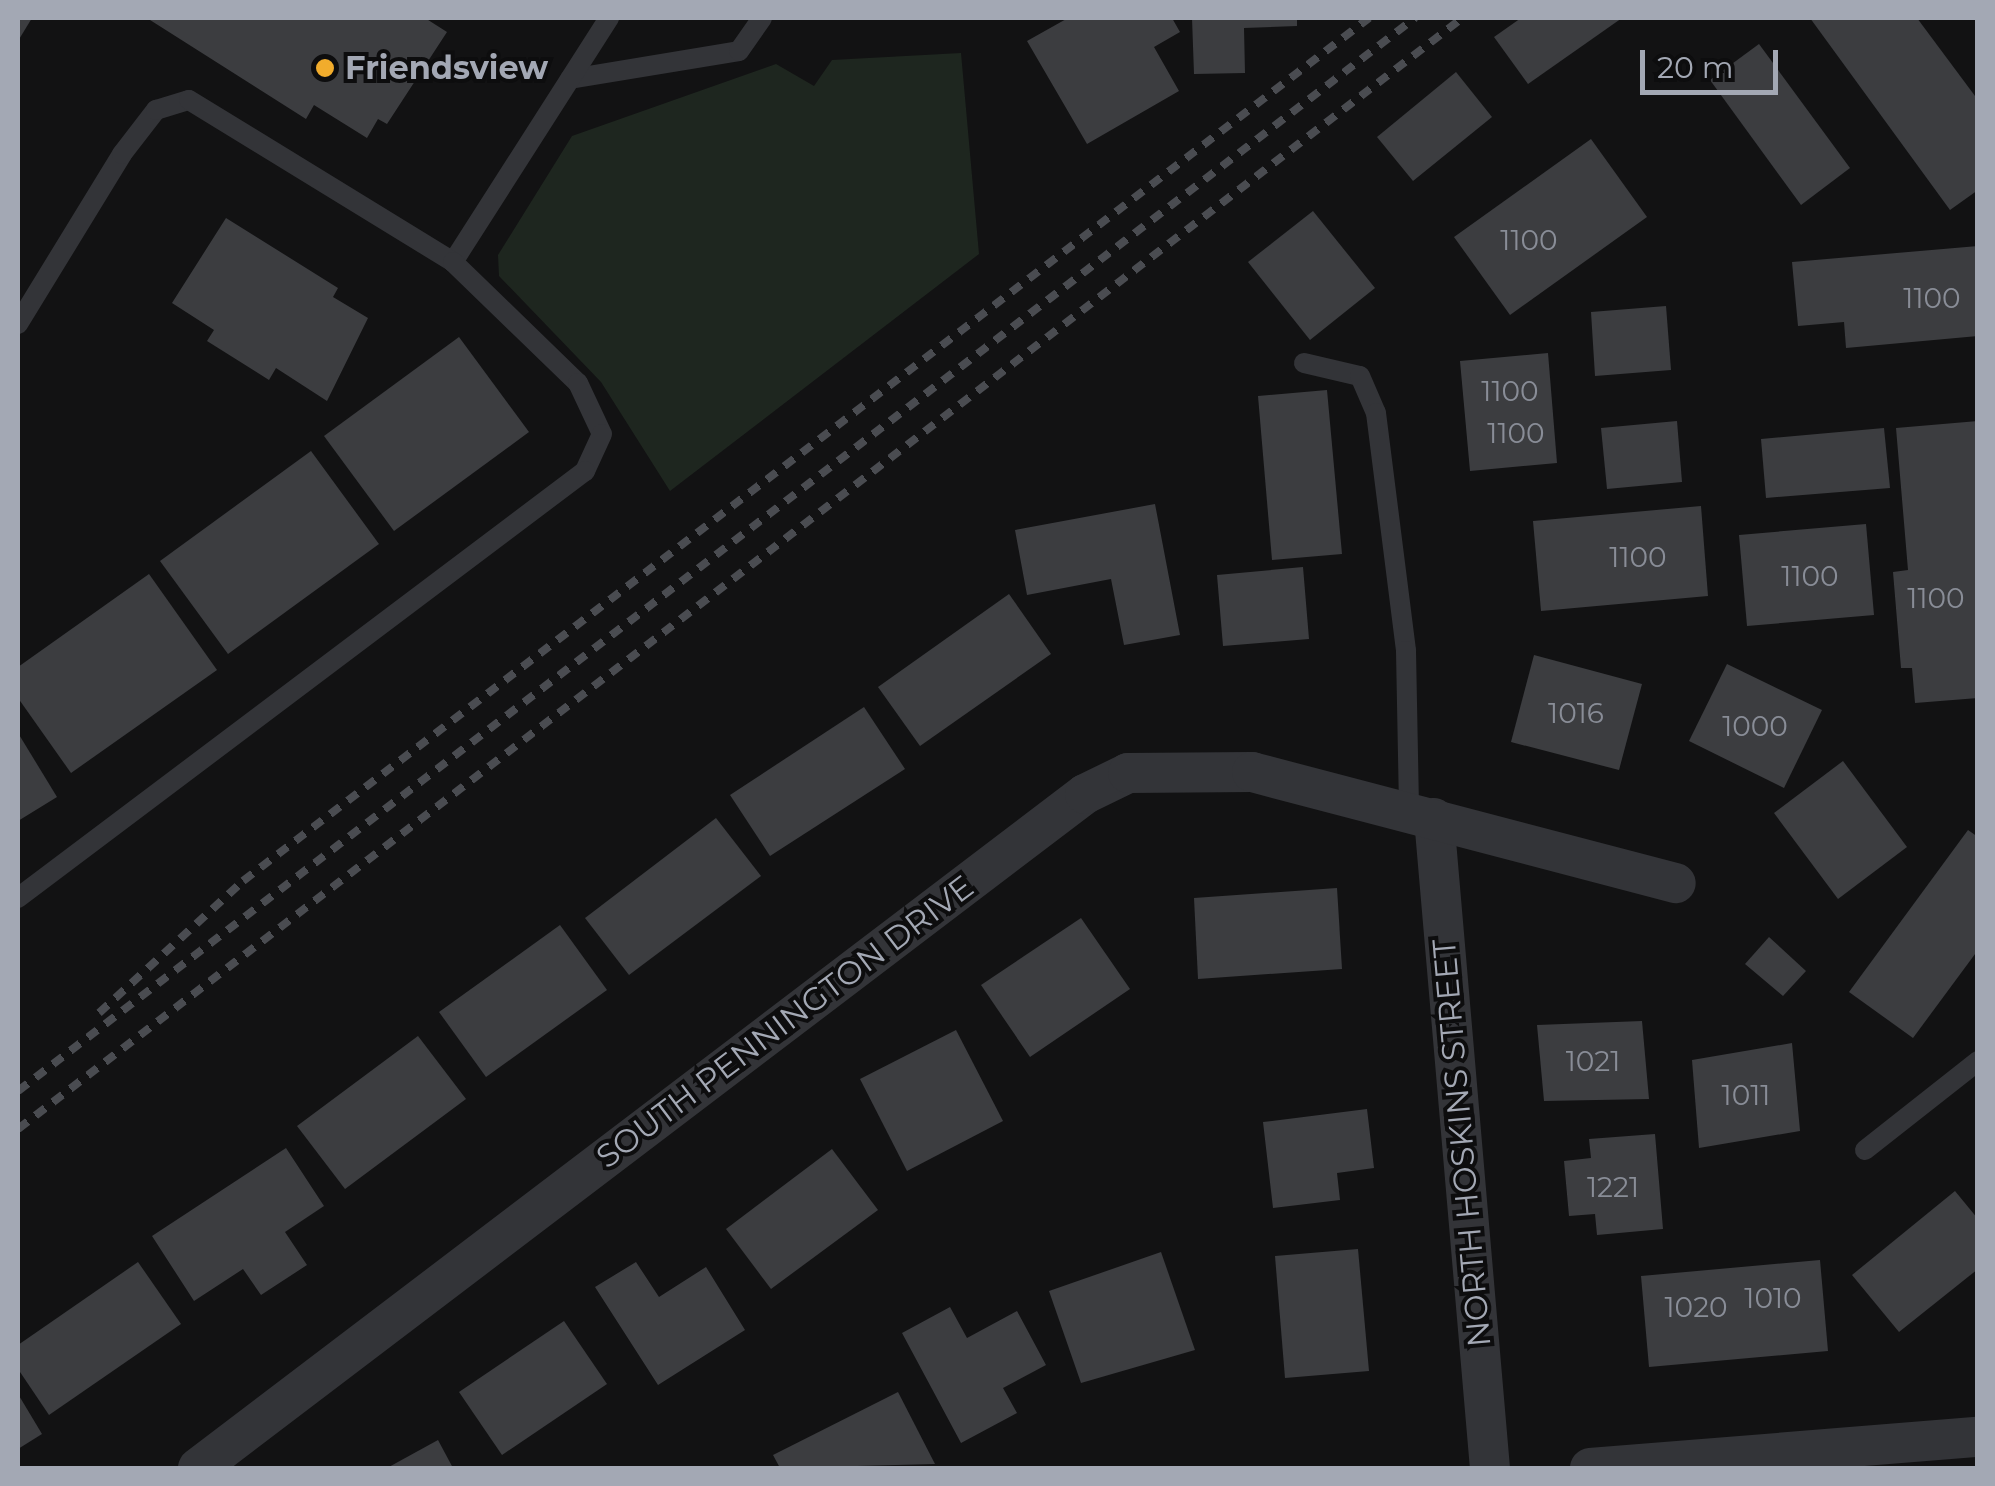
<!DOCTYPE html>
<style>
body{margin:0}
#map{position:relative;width:1995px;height:1486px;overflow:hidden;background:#121213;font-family:Montserrat,sans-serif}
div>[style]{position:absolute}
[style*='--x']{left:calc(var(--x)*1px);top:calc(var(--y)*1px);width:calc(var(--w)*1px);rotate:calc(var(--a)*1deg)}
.green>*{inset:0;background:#1e261f}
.building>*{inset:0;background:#3c3d40}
.lane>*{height:20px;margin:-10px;padding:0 10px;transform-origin:10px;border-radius:10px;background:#333438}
.street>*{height:40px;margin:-20px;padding:0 20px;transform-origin:20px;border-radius:20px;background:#333438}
.rail>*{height:8px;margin-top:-4px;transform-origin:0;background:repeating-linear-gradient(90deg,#4a4c51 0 12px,transparent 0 22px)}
.dots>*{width:28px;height:28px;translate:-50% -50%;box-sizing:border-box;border:5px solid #0d0d0e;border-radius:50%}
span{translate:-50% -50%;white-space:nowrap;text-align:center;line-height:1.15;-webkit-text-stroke:8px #0d0d0e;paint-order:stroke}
.number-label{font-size:28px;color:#898d97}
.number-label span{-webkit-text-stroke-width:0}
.poi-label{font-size:32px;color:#a3a8b4;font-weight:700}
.left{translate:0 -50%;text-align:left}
.street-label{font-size:32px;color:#a3a8b4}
.frame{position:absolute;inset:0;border:20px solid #a3a8b4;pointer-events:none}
.scale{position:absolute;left:1640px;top:50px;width:138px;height:45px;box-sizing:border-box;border:5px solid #a3a8b4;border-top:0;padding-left:12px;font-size:30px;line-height:35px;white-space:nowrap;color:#a3a8b4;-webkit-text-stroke:8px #0d0d0e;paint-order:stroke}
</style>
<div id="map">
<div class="green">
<div style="clip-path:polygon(961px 53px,979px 254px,670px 491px,601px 382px,499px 276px,498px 255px,572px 136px,776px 64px,814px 86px,832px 60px)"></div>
</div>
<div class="building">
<div style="clip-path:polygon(18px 18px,32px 18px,18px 41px)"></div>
<div style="clip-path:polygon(425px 18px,447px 32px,387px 124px,378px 119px,367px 138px,314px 105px,306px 119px,150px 20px)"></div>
<div style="clip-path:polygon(1068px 18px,1172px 18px,1180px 32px,1154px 47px,1179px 91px,1087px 144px,1027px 41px)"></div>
<div style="clip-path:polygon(1192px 18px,1297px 18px,1297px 26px,1244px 28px,1245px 73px,1194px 74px)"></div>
<div style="clip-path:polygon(1521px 18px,1622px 18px,1528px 84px,1494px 37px)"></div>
<div style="clip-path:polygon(1810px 18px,1917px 18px,1978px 100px,1978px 190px,1950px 210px)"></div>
<div style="clip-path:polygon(1759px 44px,1850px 168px,1801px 205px,1710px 80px)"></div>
<div style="clip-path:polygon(1456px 72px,1492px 117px,1413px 181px,1377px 137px)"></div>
<div style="clip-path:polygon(1591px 139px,1647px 217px,1510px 315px,1454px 237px)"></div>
<div style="clip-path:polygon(1313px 211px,1375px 288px,1310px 340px,1248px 262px)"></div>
<div style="clip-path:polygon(226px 218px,338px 288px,333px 297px,368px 318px,327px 401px,276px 368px,269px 380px,207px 341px,214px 330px,172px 303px)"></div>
<div style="clip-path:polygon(1978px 246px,1978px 336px,1846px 348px,1844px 322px,1798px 326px,1792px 262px)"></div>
<div style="clip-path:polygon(1666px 306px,1671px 370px,1595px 376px,1591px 312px)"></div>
<div style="clip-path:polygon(459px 337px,529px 432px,394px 531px,324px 436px)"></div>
<div style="clip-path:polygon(1548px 353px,1557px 463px,1470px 471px,1460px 361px)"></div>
<div style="clip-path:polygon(1327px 390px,1342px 554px,1272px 560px,1258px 396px)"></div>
<div style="clip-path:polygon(1677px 421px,1682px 482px,1607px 489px,1601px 428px)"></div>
<div style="clip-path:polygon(1978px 421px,1978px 698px,1915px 703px,1912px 668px,1901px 668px,1893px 572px,1908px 570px,1896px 428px)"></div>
<div style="clip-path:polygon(1884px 428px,1890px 488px,1766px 498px,1761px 439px)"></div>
<div style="clip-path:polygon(311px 451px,379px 544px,228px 654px,160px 561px)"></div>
<div style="clip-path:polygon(1155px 504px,1180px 635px,1124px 645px,1111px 579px,1027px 595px,1015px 530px)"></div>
<div style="clip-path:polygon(1701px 506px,1708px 596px,1541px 611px,1533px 521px)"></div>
<div style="clip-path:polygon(1866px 524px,1874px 615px,1747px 626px,1739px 535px)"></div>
<div style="clip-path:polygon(1303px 567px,1309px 639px,1223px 646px,1217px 575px)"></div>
<div style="clip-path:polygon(149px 574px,217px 670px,71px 773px,18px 698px,18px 667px)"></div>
<div style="clip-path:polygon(1009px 594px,1051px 654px,920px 746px,878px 687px)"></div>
<div style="clip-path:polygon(1534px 655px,1642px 684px,1619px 770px,1511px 742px)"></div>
<div style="clip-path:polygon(1727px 664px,1822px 710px,1784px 788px,1689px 741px)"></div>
<div style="clip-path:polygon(864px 707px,905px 769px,770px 856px,730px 795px)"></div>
<div style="clip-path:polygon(18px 733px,57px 797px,18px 821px)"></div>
<div style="clip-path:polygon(1843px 761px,1907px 847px,1838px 899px,1774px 813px)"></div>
<div style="clip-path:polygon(716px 818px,761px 876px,629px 975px,585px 918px)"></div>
<div style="clip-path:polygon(1968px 830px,1978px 837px,1978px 950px,1913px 1038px,1849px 992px)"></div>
<div style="clip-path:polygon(1337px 888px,1342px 969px,1198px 979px,1194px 898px)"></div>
<div style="clip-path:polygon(1081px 918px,1130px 989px,1030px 1057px,981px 985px)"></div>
<div style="clip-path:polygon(560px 925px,607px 990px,486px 1077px,439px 1012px)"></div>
<div style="clip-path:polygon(1769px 937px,1806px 971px,1783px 996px,1745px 964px)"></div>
<div style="clip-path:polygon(1642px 1021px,1649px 1099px,1544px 1101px,1537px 1025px)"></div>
<div style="clip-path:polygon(956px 1030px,1003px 1121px,907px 1171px,860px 1079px)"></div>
<div style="clip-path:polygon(418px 1036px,466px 1099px,345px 1189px,297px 1126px)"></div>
<div style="clip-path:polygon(1792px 1043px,1800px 1131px,1699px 1148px,1692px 1060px)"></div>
<div style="clip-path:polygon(1367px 1109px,1374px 1168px,1337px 1173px,1340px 1200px,1273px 1208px,1263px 1122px)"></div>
<div style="clip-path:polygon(1655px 1134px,1663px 1229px,1597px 1235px,1595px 1214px,1569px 1216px,1564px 1161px,1591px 1158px,1589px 1139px)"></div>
<div style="clip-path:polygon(286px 1148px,324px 1206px,285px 1232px,307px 1265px,261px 1295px,243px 1269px,194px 1301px,152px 1236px)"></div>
<div style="clip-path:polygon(832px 1149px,878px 1210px,771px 1289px,726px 1229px)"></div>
<div style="clip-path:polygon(1955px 1191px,1978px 1219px,1978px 1269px,1899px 1332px,1852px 1275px)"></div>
<div style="clip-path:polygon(1358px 1249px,1369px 1371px,1285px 1378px,1275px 1256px)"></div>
<div style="clip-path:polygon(1161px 1252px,1195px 1350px,1081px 1383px,1049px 1291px)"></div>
<div style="clip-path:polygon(1820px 1260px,1828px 1351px,1649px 1367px,1641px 1276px)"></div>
<div style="clip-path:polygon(138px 1262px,181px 1324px,49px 1415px,18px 1369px,18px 1345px)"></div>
<div style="clip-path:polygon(636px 1262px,659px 1297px,706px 1267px,745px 1330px,658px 1385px,595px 1287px)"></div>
<div style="clip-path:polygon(950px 1307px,967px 1338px,1017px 1311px,1046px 1365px,1003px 1388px,1017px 1413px,961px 1443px,902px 1333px)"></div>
<div style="clip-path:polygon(564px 1321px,607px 1384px,502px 1455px,459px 1392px)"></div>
<div style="clip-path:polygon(898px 1392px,935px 1464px,780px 1468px,773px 1455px)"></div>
<div style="clip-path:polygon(18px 1394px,42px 1434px,18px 1449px)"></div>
<div style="clip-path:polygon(438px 1440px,453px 1468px,387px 1468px)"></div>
</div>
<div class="lane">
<div style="--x:570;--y:79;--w:171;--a:-9.4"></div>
<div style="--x:739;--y:51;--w:40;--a:-55.1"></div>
<div style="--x:453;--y:262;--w:290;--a:-57.4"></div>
<div style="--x:18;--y:324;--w:199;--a:-58.5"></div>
<div style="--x:122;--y:154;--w:56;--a:-52.3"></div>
<div style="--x:156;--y:110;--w:34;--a:-17"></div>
<div style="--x:189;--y:100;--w:310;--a:31.5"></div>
<div style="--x:453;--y:262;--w:174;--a:44.1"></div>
<div style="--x:578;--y:383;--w:56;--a:64.8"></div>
<div style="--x:602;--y:434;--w:41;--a:114.7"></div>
<div style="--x:585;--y:471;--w:710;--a:143.02"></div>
<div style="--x:1304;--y:363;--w:57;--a:13.1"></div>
<div style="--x:1360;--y:376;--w:40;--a:66.6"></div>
<div style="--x:1376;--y:413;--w:240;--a:82.8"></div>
<div style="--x:1406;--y:651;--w:161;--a:88.9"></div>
<div style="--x:1865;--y:1150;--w:144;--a:-38.2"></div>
</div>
<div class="street">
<div style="--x:1434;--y:818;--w:652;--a:85.08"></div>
<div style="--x:198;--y:1468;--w:1114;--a:-37.23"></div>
<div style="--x:1085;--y:794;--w:48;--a:-26"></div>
<div style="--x:1128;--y:773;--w:124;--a:-0.5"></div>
<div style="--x:1252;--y:772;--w:438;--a:14.7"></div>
<div style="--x:1590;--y:1468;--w:389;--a:-4.6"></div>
</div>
<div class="rail">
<div style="--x:99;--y:1013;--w:195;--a:-42.5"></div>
<div style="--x:243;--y:881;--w:1419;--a:-37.47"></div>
<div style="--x:18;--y:1091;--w:1762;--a:-37.53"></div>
<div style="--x:18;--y:1129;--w:1822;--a:-37.57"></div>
</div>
<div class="dots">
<div style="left:325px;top:68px;background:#f1ac2c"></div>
</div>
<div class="number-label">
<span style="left:1529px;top:240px">1100</span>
<span style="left:1932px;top:298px">1100</span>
<span style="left:1510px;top:391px">1100</span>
<span style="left:1516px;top:433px">1100</span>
<span style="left:1638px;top:557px">1100</span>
<span style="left:1810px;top:576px">1100</span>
<span style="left:1936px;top:598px">1100</span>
<span style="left:1576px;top:713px">1016</span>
<span style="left:1755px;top:726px">1000</span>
<span style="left:1593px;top:1061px">1021</span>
<span style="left:1746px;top:1095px">1011</span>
<span style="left:1613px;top:1187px">1221</span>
<span style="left:1773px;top:1298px">1010</span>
<span style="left:1696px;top:1307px">1020</span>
</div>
<div class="poi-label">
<span class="left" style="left:345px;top:68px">Friendsview</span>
</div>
<div class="street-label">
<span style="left:785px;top:1022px;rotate:-37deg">SOUTH PENNINGTON DRIVE</span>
<span style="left:1462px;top:1143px;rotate:-95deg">NORTH HOSKINS STREET</span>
</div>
<div class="frame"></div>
<div class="scale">20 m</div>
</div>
